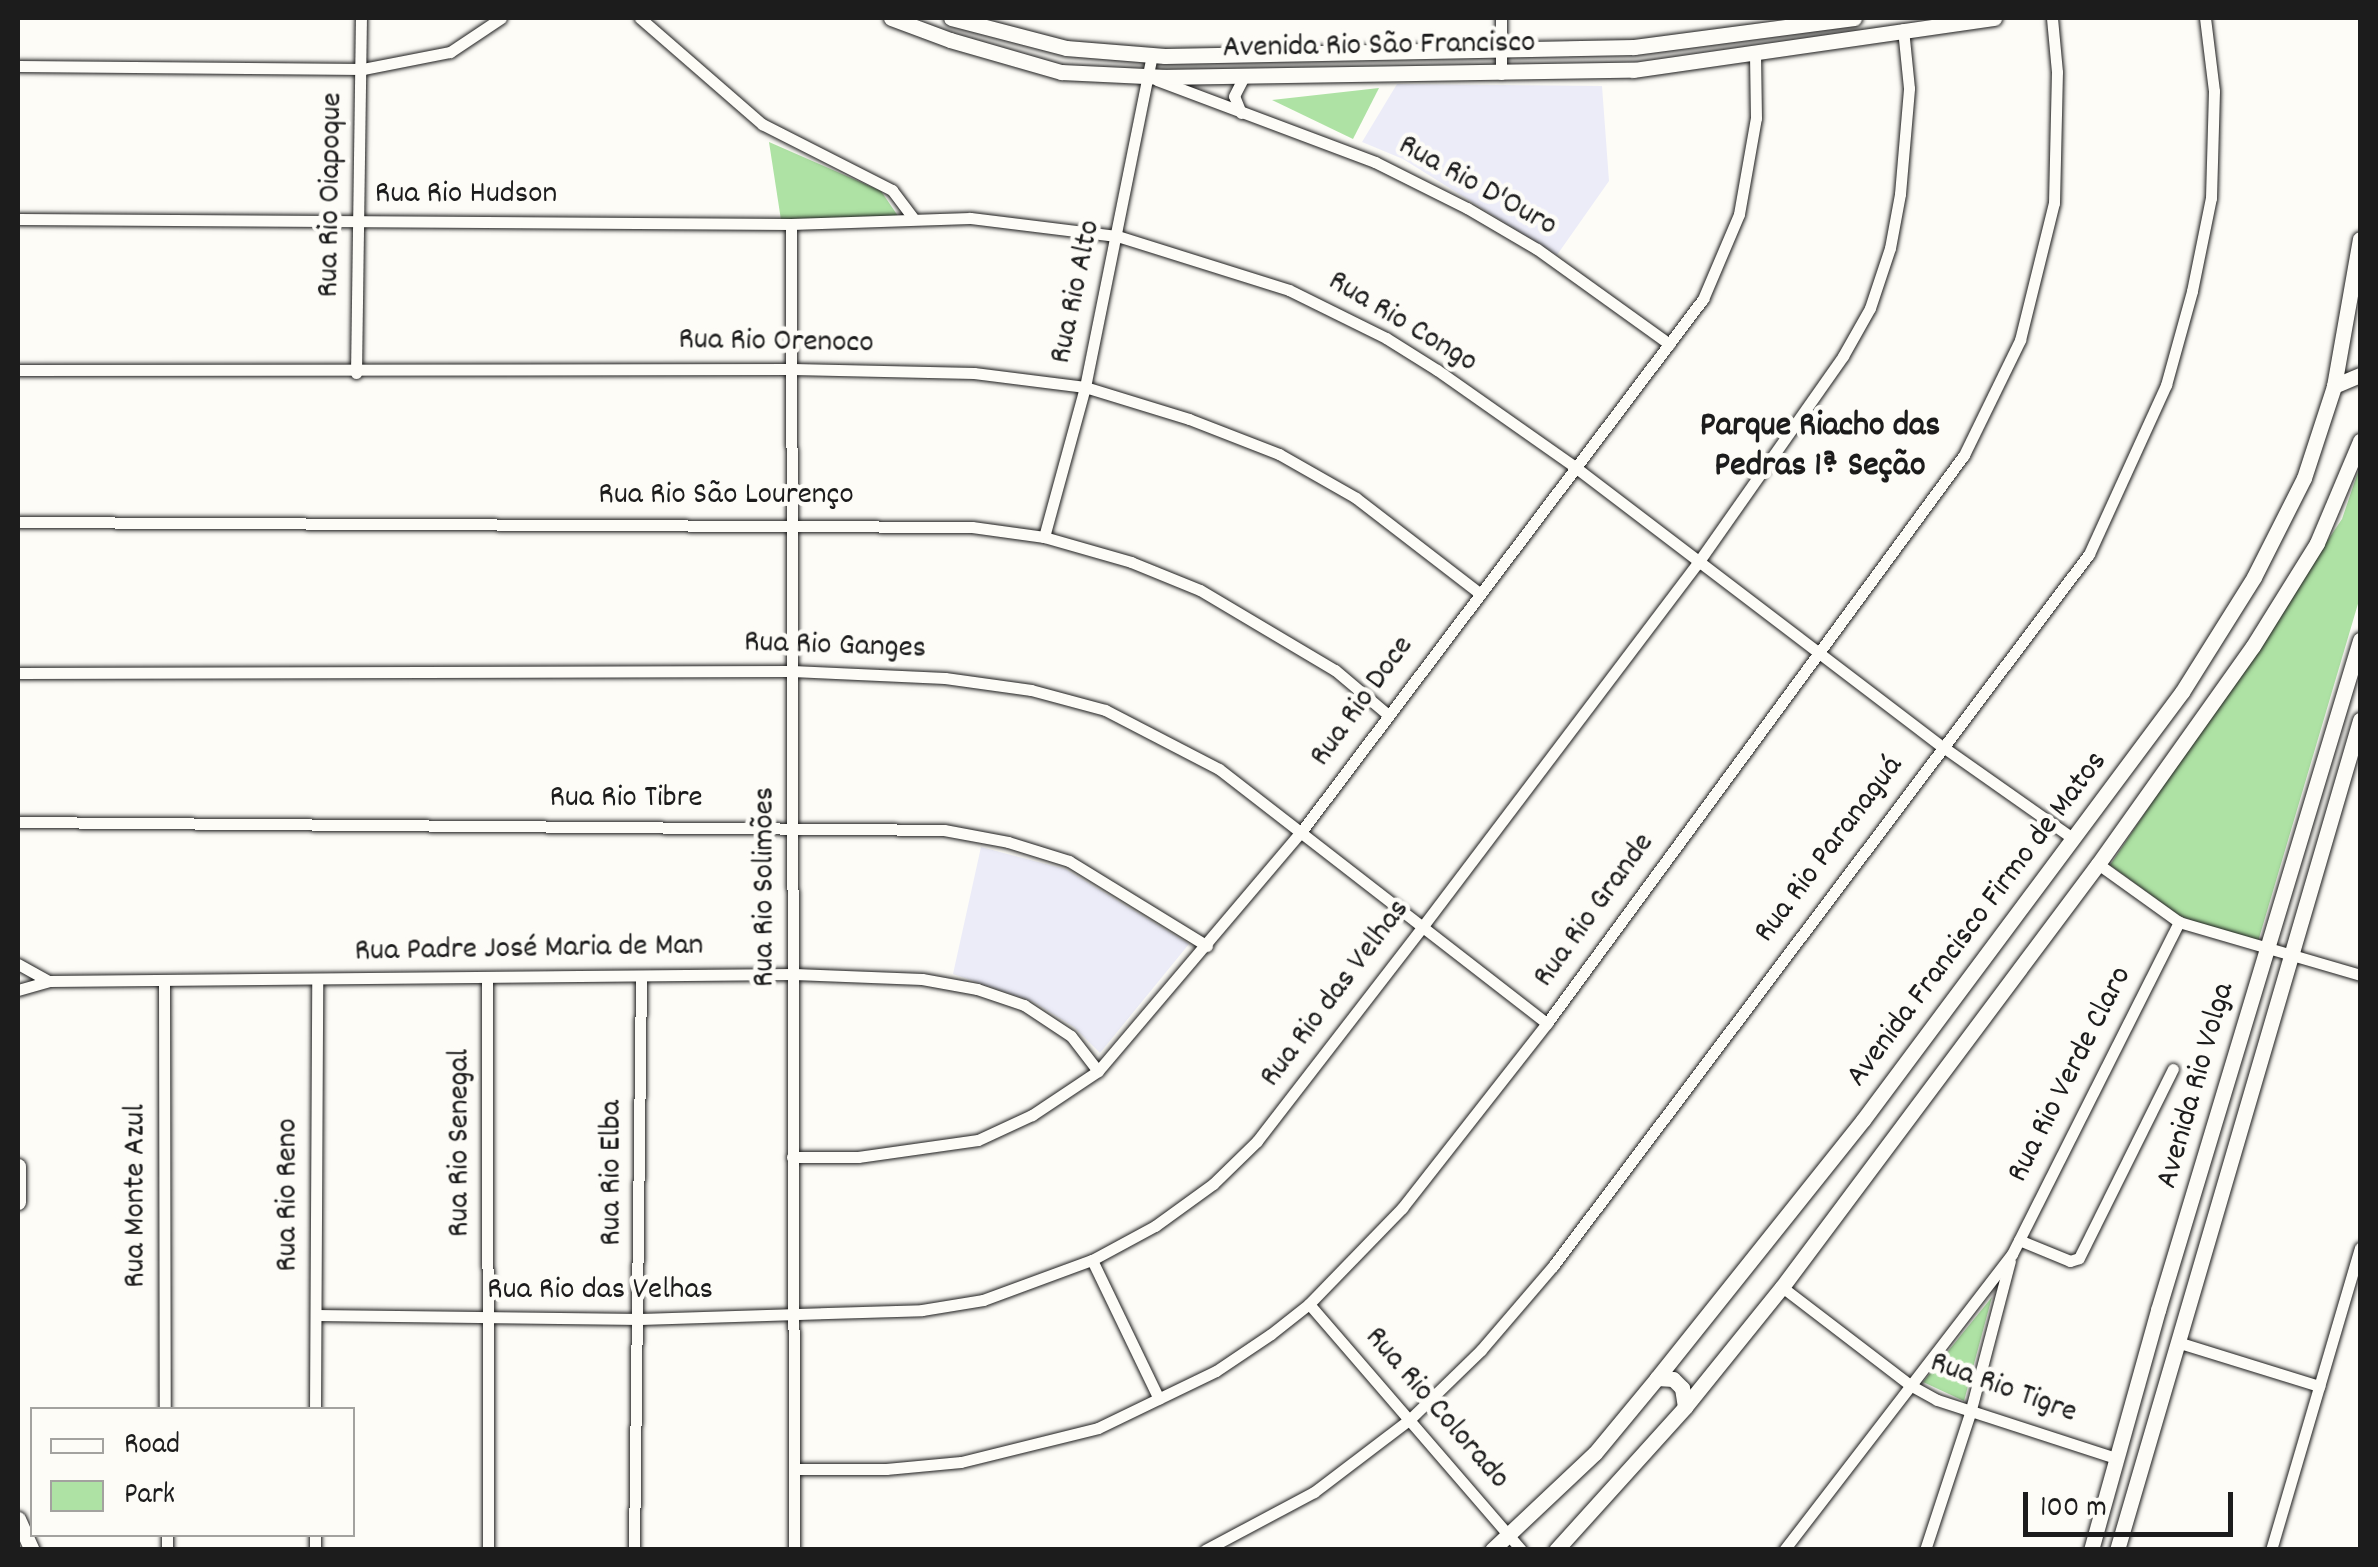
<!DOCTYPE html>
<meta charset="utf-8">
<style>
body{margin:0}
#map{position:relative;width:2378px;height:1567px;overflow:hidden;background:#fdfcf7;font-family:Dekko,sans-serif}
div>[style]{position:absolute}
[style*='--x']{left:calc(var(--x)*1px);top:calc(var(--y)*1px);width:calc(var(--w)*1px);rotate:calc(var(--a)*1deg)}
.built>*{inset:0;background:#ececf8}
.green>*{inset:0;background:#aee2a4}
.roads{filter:drop-shadow(0 0 2px #1c1c1c) drop-shadow(0 0 2px #1c1c1c)}
.street>*{height:11px;margin:-5.5px;padding:0 5.5px;transform-origin:5.5px;border-radius:5.5px;background:#fdfcf7}
.secondary>*{height:15px;margin:-7.5px;padding:0 7.5px;transform-origin:7.5px;border-radius:7.5px;background:#fdfcf7}
span{translate:-50% -50%;white-space:nowrap;text-align:center;line-height:1.15;-webkit-text-stroke:9px #fdfcf7;paint-order:stroke}
.street-label{font-size:32px;color:#1c1c1c}
.neighbourhood-label{font-size:35px;color:#1c1c1c;font-weight:700}
.frame{position:absolute;inset:0;border:20px solid #1c1c1c;pointer-events:none}
.legend{position:absolute;left:30px;top:1407px;width:325px;height:130px;box-sizing:border-box;background:#fdfcf7;border:2px solid #a3a29f;margin:0;padding:12px 18px;list-style:none;font-size:30px;color:#1c1c1c}
.legend li{display:flex;align-items:center;gap:20px;height:50px}
.legend b{width:50px;border:2px solid #a3a29f}
.scale{position:absolute;left:2023px;top:1492px;width:210px;height:45px;box-sizing:border-box;border:5px solid #1c1c1c;border-top:0;padding-left:12px;font-size:30px;line-height:35px;white-space:nowrap;color:#1c1c1c;-webkit-text-stroke:8px #fdfcf7;paint-order:stroke}
</style>
<div id="map">
<div class="built">
<div style="clip-path:polygon(1397px 84px,1602px 86px,1609px 181px,1557px 255px,1403px 159px,1362px 142px)"></div>
<div style="clip-path:polygon(981px 847px,1065px 869px,1189px 944px,1100px 1053px,1074px 1027px,1032px 1001px,953px 974px)"></div>
</div>
<div class="green">
<div style="clip-path:polygon(1379px 88px,1353px 139px,1272px 100px)"></div>
<div style="clip-path:polygon(769px 142px,881px 191px,898px 216px,781px 220px)"></div>
<div style="clip-path:polygon(2360px 466px,2360px 597px,2257px 945px,2180px 916px,2110px 865px,2342px 519px)"></div>
<div style="clip-path:polygon(1992px 1297px,1964px 1401px,1923px 1382px)"></div>
</div>
<div class="roads">
<div class="street">
<div style="--x:640;--y:18;--w:162;--a:41"></div>
<div style="--x:762;--y:124;--w:146;--a:26.9"></div>
<div style="--x:892;--y:190;--w:36;--a:53"></div>
<div style="--x:1501;--y:18;--w:56;--a:90"></div>
<div style="--x:18;--y:66;--w:345;--a:0.5"></div>
<div style="--x:363;--y:69;--w:89;--a:-11.1"></div>
<div style="--x:450;--y:52;--w:61;--a:-33.7"></div>
<div style="--x:1157;--y:80;--w:233;--a:20.6"></div>
<div style="--x:1375;--y:162;--w:103;--a:26.6"></div>
<div style="--x:1467;--y:208;--w:81;--a:30.4"></div>
<div style="--x:1537;--y:249;--w:163;--a:35.7"></div>
<div style="--x:1241;--y:113;--w:18;--a:-112"></div>
<div style="--x:1234;--y:96;--w:22;--a:-63"></div>
<div style="--x:18;--y:219;--w:773;--a:0.37"></div>
<div style="--x:791;--y:224;--w:179;--a:-1.9"></div>
<div style="--x:970;--y:218;--w:148;--a:7"></div>
<div style="--x:1117;--y:236;--w:180;--a:17.4"></div>
<div style="--x:1289;--y:290;--w:108;--a:26.3"></div>
<div style="--x:1386;--y:338;--w:60;--a:32.1"></div>
<div style="--x:1437;--y:370;--w:169;--a:35.1"></div>
<div style="--x:1575;--y:467;--w:462;--a:37.3"></div>
<div style="--x:1943;--y:747;--w:160;--a:35.1"></div>
<div style="--x:791;--y:224;--w:1326;--a:89.87"></div>
<div style="--x:18;--y:370;--w:775;--a:-0.07"></div>
<div style="--x:793;--y:369;--w:181;--a:1.3"></div>
<div style="--x:974;--y:373;--w:112;--a:7.2"></div>
<div style="--x:1085;--y:387;--w:109;--a:17.1"></div>
<div style="--x:1189;--y:419;--w:97;--a:21.3"></div>
<div style="--x:1279;--y:454;--w:89;--a:29.7"></div>
<div style="--x:1356;--y:498;--w:154;--a:37.6"></div>
<div style="--x:356;--y:373;--w:355;--a:-89.2"></div>
<div style="--x:18;--y:522;--w:954;--a:0.3"></div>
<div style="--x:972;--y:527;--w:73;--a:7.9"></div>
<div style="--x:1044;--y:537;--w:91;--a:16"></div>
<div style="--x:1131;--y:562;--w:74;--a:22.1"></div>
<div style="--x:1200;--y:590;--w:157;--a:30.7"></div>
<div style="--x:1335;--y:670;--w:68;--a:40.2"></div>
<div style="--x:1044;--y:537;--w:156;--a:-74.7"></div>
<div style="--x:1085;--y:387;--w:338;--a:-78.6"></div>
<div style="--x:18;--y:673;--w:774;--a:-0.15"></div>
<div style="--x:792;--y:671;--w:153;--a:2.6"></div>
<div style="--x:945;--y:678;--w:87;--a:7.9"></div>
<div style="--x:1031;--y:690;--w:77;--a:15.1"></div>
<div style="--x:1105;--y:710;--w:128;--a:27.4"></div>
<div style="--x:1219;--y:769;--w:415;--a:37.8"></div>
<div style="--x:18;--y:822;--w:926;--a:0.49"></div>
<div style="--x:944;--y:830;--w:65;--a:10.6"></div>
<div style="--x:1008;--y:842;--w:64;--a:17.3"></div>
<div style="--x:1069;--y:861;--w:162;--a:31.6"></div>
<div style="--x:2098;--y:864;--w:100;--a:35.6"></div>
<div style="--x:2179;--y:922;--w:189;--a:16.3"></div>
<div style="--x:18;--y:964;--w:35;--a:29"></div>
<div style="--x:487;--y:977;--w:573;--a:89.9"></div>
<div style="--x:164;--y:982;--w:428;--a:89.9"></div>
<div style="--x:18;--y:990;--w:32;--a:-16"></div>
<div style="--x:49;--y:981;--w:745;--a:-0.54"></div>
<div style="--x:794;--y:974;--w:128;--a:2.2"></div>
<div style="--x:922;--y:979;--w:56;--a:10.3"></div>
<div style="--x:977;--y:989;--w:50;--a:18.8"></div>
<div style="--x:1024;--y:1005;--w:56;--a:33.4"></div>
<div style="--x:1071;--y:1036;--w:44;--a:52.4"></div>
<div style="--x:792;--y:1157;--w:66;--a:0"></div>
<div style="--x:858;--y:1157;--w:121;--a:-8.1"></div>
<div style="--x:978;--y:1140;--w:60;--a:-24.8"></div>
<div style="--x:1032;--y:1115;--w:79;--a:-33.7"></div>
<div style="--x:1098;--y:1071;--w:314;--a:-49.7"></div>
<div style="--x:1301;--y:832;--w:668;--a:-52.98"></div>
<div style="--x:1703;--y:299;--w:92;--a:-67"></div>
<div style="--x:1739;--y:214;--w:97;--a:-80"></div>
<div style="--x:1756;--y:118;--w:65;--a:-90.9"></div>
<div style="--x:2019;--y:1240;--w:55;--a:22.4"></div>
<div style="--x:2070;--y:1261;--w:9;--a:-18"></div>
<div style="--x:2079;--y:1258;--w:211;--a:-63.6"></div>
<div style="--x:1092;--y:1260;--w:154;--a:64.3"></div>
<div style="--x:1782;--y:1287;--w:161;--a:37.4"></div>
<div style="--x:1910;--y:1385;--w:31;--a:29"></div>
<div style="--x:1937;--y:1400;--w:188;--a:18"></div>
<div style="--x:1309;--y:1304;--w:325;--a:49.2"></div>
<div style="--x:316;--y:1315;--w:324;--a:0.7"></div>
<div style="--x:640;--y:1319;--w:282;--a:-1.8"></div>
<div style="--x:922;--y:1310;--w:62;--a:-9.3"></div>
<div style="--x:983;--y:1300;--w:116;--a:-20.2"></div>
<div style="--x:1092;--y:1260;--w:72;--a:-28.4"></div>
<div style="--x:1155;--y:1226;--w:72;--a:-35.9"></div>
<div style="--x:1213;--y:1184;--w:62;--a:-44.3"></div>
<div style="--x:1257;--y:1141;--w:272;--a:-52.3"></div>
<div style="--x:1423;--y:926;--w:454;--a:-52.9"></div>
<div style="--x:1697;--y:564;--w:254;--a:-54.9"></div>
<div style="--x:1843;--y:356;--w:55;--a:-60.6"></div>
<div style="--x:1870;--y:308;--w:63;--a:-71.6"></div>
<div style="--x:1890;--y:248;--w:55;--a:-79.5"></div>
<div style="--x:1900;--y:194;--w:106;--a:-85.1"></div>
<div style="--x:1909;--y:88;--w:59;--a:-95.8"></div>
<div style="--x:2177;--y:1342;--w:149;--a:17.2"></div>
<div style="--x:315;--y:1410;--w:430;--a:-89.7"></div>
<div style="--x:795;--y:1469;--w:91;--a:0"></div>
<div style="--x:886;--y:1469;--w:75;--a:-5.3"></div>
<div style="--x:961;--y:1462;--w:141;--a:-13.9"></div>
<div style="--x:1098;--y:1428;--w:131;--a:-25.8"></div>
<div style="--x:1216;--y:1371;--w:66;--a:-33.9"></div>
<div style="--x:1271;--y:1334;--w:48;--a:-38.3"></div>
<div style="--x:1309;--y:1304;--w:134;--a:-45.9"></div>
<div style="--x:1402;--y:1208;--w:235;--a:-51.9"></div>
<div style="--x:1547;--y:1023;--w:705;--a:-53.72"></div>
<div style="--x:1964;--y:455;--w:128;--a:-64"></div>
<div style="--x:2020;--y:340;--w:141;--a:-76.1"></div>
<div style="--x:2054;--y:203;--w:131;--a:-88.7"></div>
<div style="--x:2057;--y:72;--w:54;--a:-95.3"></div>
<div style="--x:167;--y:1534;--w:16;--a:90"></div>
<div style="--x:315;--y:1534;--w:16;--a:90"></div>
<div style="--x:634;--y:1550;--w:574;--a:-89.3"></div>
<div style="--x:1205;--y:1550;--w:123;--a:-28"></div>
<div style="--x:1314;--y:1492;--w:119;--a:-37.2"></div>
<div style="--x:1409;--y:1420;--w:100;--a:-44.2"></div>
<div style="--x:1481;--y:1350;--w:111;--a:-49.4"></div>
<div style="--x:1553;--y:1266;--w:891;--a:-53.03"></div>
<div style="--x:2089;--y:554;--w:186;--a:-65.5"></div>
<div style="--x:2166;--y:385;--w:98;--a:-74.5"></div>
<div style="--x:2192;--y:291;--w:95;--a:-78.5"></div>
<div style="--x:2211;--y:198;--w:107;--a:-88.4"></div>
<div style="--x:2214;--y:91;--w:74;--a:-97"></div>
<div style="--x:1784;--y:1550;--w:374;--a:-52.4"></div>
<div style="--x:2012;--y:1254;--w:372;--a:-63.3"></div>
<div style="--x:1925;--y:1550;--w:144;--a:-71.8"></div>
<div style="--x:1970;--y:1413;--w:157;--a:-75.3"></div>
<div style="--x:2271;--y:1550;--w:315;--a:-73.6"></div>
</div>
<div class="secondary">
<div style="--x:891;--y:18;--w:63;--a:20.4"></div>
<div style="--x:950;--y:40;--w:116;--a:16.1"></div>
<div style="--x:1061;--y:72;--w:105;--a:2.7"></div>
<div style="--x:1166;--y:77;--w:467;--a:-0.9"></div>
<div style="--x:1633;--y:70;--w:365;--a:-8.2"></div>
<div style="--x:951;--y:18;--w:119;--a:14.6"></div>
<div style="--x:1066;--y:48;--w:99;--a:4.6"></div>
<div style="--x:1165;--y:56;--w:469;--a:-1.1"></div>
<div style="--x:1634;--y:47;--w:222;--a:-7.5"></div>
<div style="--x:2334;--y:386;--w:28;--a:-23"></div>
<div style="--x:18;--y:1166;--w:36;--a:90"></div>
<div style="--x:1657;--y:1378;--w:16;--a:4"></div>
<div style="--x:1673;--y:1379;--w:13;--a:45"></div>
<div style="--x:1682;--y:1388;--w:19;--a:81"></div>
<div style="--x:18;--y:1519;--w:34;--a:66"></div>
<div style="--x:1492;--y:1550;--w:141;--a:-43.3"></div>
<div style="--x:1595;--y:1453;--w:97;--a:-50.4"></div>
<div style="--x:1657;--y:1378;--w:330;--a:-51.4"></div>
<div style="--x:1863;--y:1120;--w:534;--a:-53.3"></div>
<div style="--x:2182;--y:692;--w:136;--a:-57.9"></div>
<div style="--x:2254;--y:577;--w:111;--a:-63.2"></div>
<div style="--x:2304;--y:478;--w:97;--a:-71.9"></div>
<div style="--x:2334;--y:386;--w:149;--a:-80"></div>
<div style="--x:1556;--y:1550;--w:193;--a:-47.9"></div>
<div style="--x:1685;--y:1407;--w:154;--a:-51.1"></div>
<div style="--x:1782;--y:1287;--w:528;--a:-53.24"></div>
<div style="--x:2098;--y:864;--w:267;--a:-54.6"></div>
<div style="--x:2253;--y:646;--w:121;--a:-58.1"></div>
<div style="--x:2317;--y:543;--w:111;--a:-67.1"></div>
<div style="--x:2091;--y:1550;--w:249;--a:-74.4"></div>
<div style="--x:2158;--y:1310;--w:700;--a:-73.22"></div>
<div style="--x:2117;--y:1550;--w:865;--a:-73.68"></div>
</div>
</div>
<div class="street-label">
<span style="left:1379px;top:47px;rotate:-1deg">Avenida Rio São Francisco</span>
<span style="left:1477px;top:187px;rotate:29deg">Rua Rio D'Ouro</span>
<span style="left:332px;top:195px;rotate:-89deg">Rua Rio Oiapoque</span>
<span style="left:466px;top:195px">Rua Rio Hudson</span>
<span style="left:1077px;top:292px;rotate:-78deg">Rua Rio Alto</span>
<span style="left:1402px;top:323px;rotate:31deg">Rua Rio Congo</span>
<span style="left:776px;top:343px;rotate:1deg">Rua Rio Orenoco</span>
<span style="left:726px;top:496px">Rua Rio São Lourenço</span>
<span style="left:835px;top:647px;rotate:2deg">Rua Rio Ganges</span>
<span style="left:1363px;top:702px;rotate:-54deg">Rua Rio Doce</span>
<span style="left:626px;top:799px">Rua Rio Tibre</span>
<span style="left:1830px;top:850px;rotate:-53deg">Rua Rio Paranaguá</span>
<span style="left:766px;top:887px;rotate:-90deg">Rua Rio Solimões</span>
<span style="left:1595px;top:911px;rotate:-54deg">Rua Rio Grande</span>
<span style="left:1978px;top:920px;rotate:-53deg">Avenida Francisco Firmo de Matos</span>
<span style="left:529px;top:950px;rotate:-1deg">Rua Padre José Maria de Man</span>
<span style="left:1336px;top:994px;rotate:-53deg">Rua Rio das Velhas</span>
<span style="left:2071px;top:1075px;rotate:-63deg">Rua Rio Verde Claro</span>
<span style="left:2197px;top:1086px;rotate:-74deg">Avenida Rio Volga</span>
<span style="left:461px;top:1143px;rotate:-90deg">Rua Rio Senegal</span>
<span style="left:613px;top:1173px;rotate:-90deg">Rua Rio Elba</span>
<span style="left:289px;top:1195px;rotate:-90deg">Rua Rio Reno</span>
<span style="left:137px;top:1196px;rotate:-90deg">Rua Monte Azul</span>
<span style="left:600px;top:1291px">Rua Rio das Velhas</span>
<span style="left:2003px;top:1389px;rotate:20deg">Rua Rio Tigre</span>
<span style="left:1436px;top:1409px;rotate:49deg">Rua Rio Colorado</span>
</div>
<div class="neighbourhood-label">
<span style="left:1820px;top:447px">Parque Riacho das<br>Pedras 1ª Seção</span>
</div>
<div class="frame"></div>
<ul class="legend">
<li><b style="height:12px;background:#fdfcf7"></b>Road</li>
<li><b style="height:28px;background:#aee2a4"></b>Park</li>
</ul>
<div class="scale">100 m</div>
</div>
